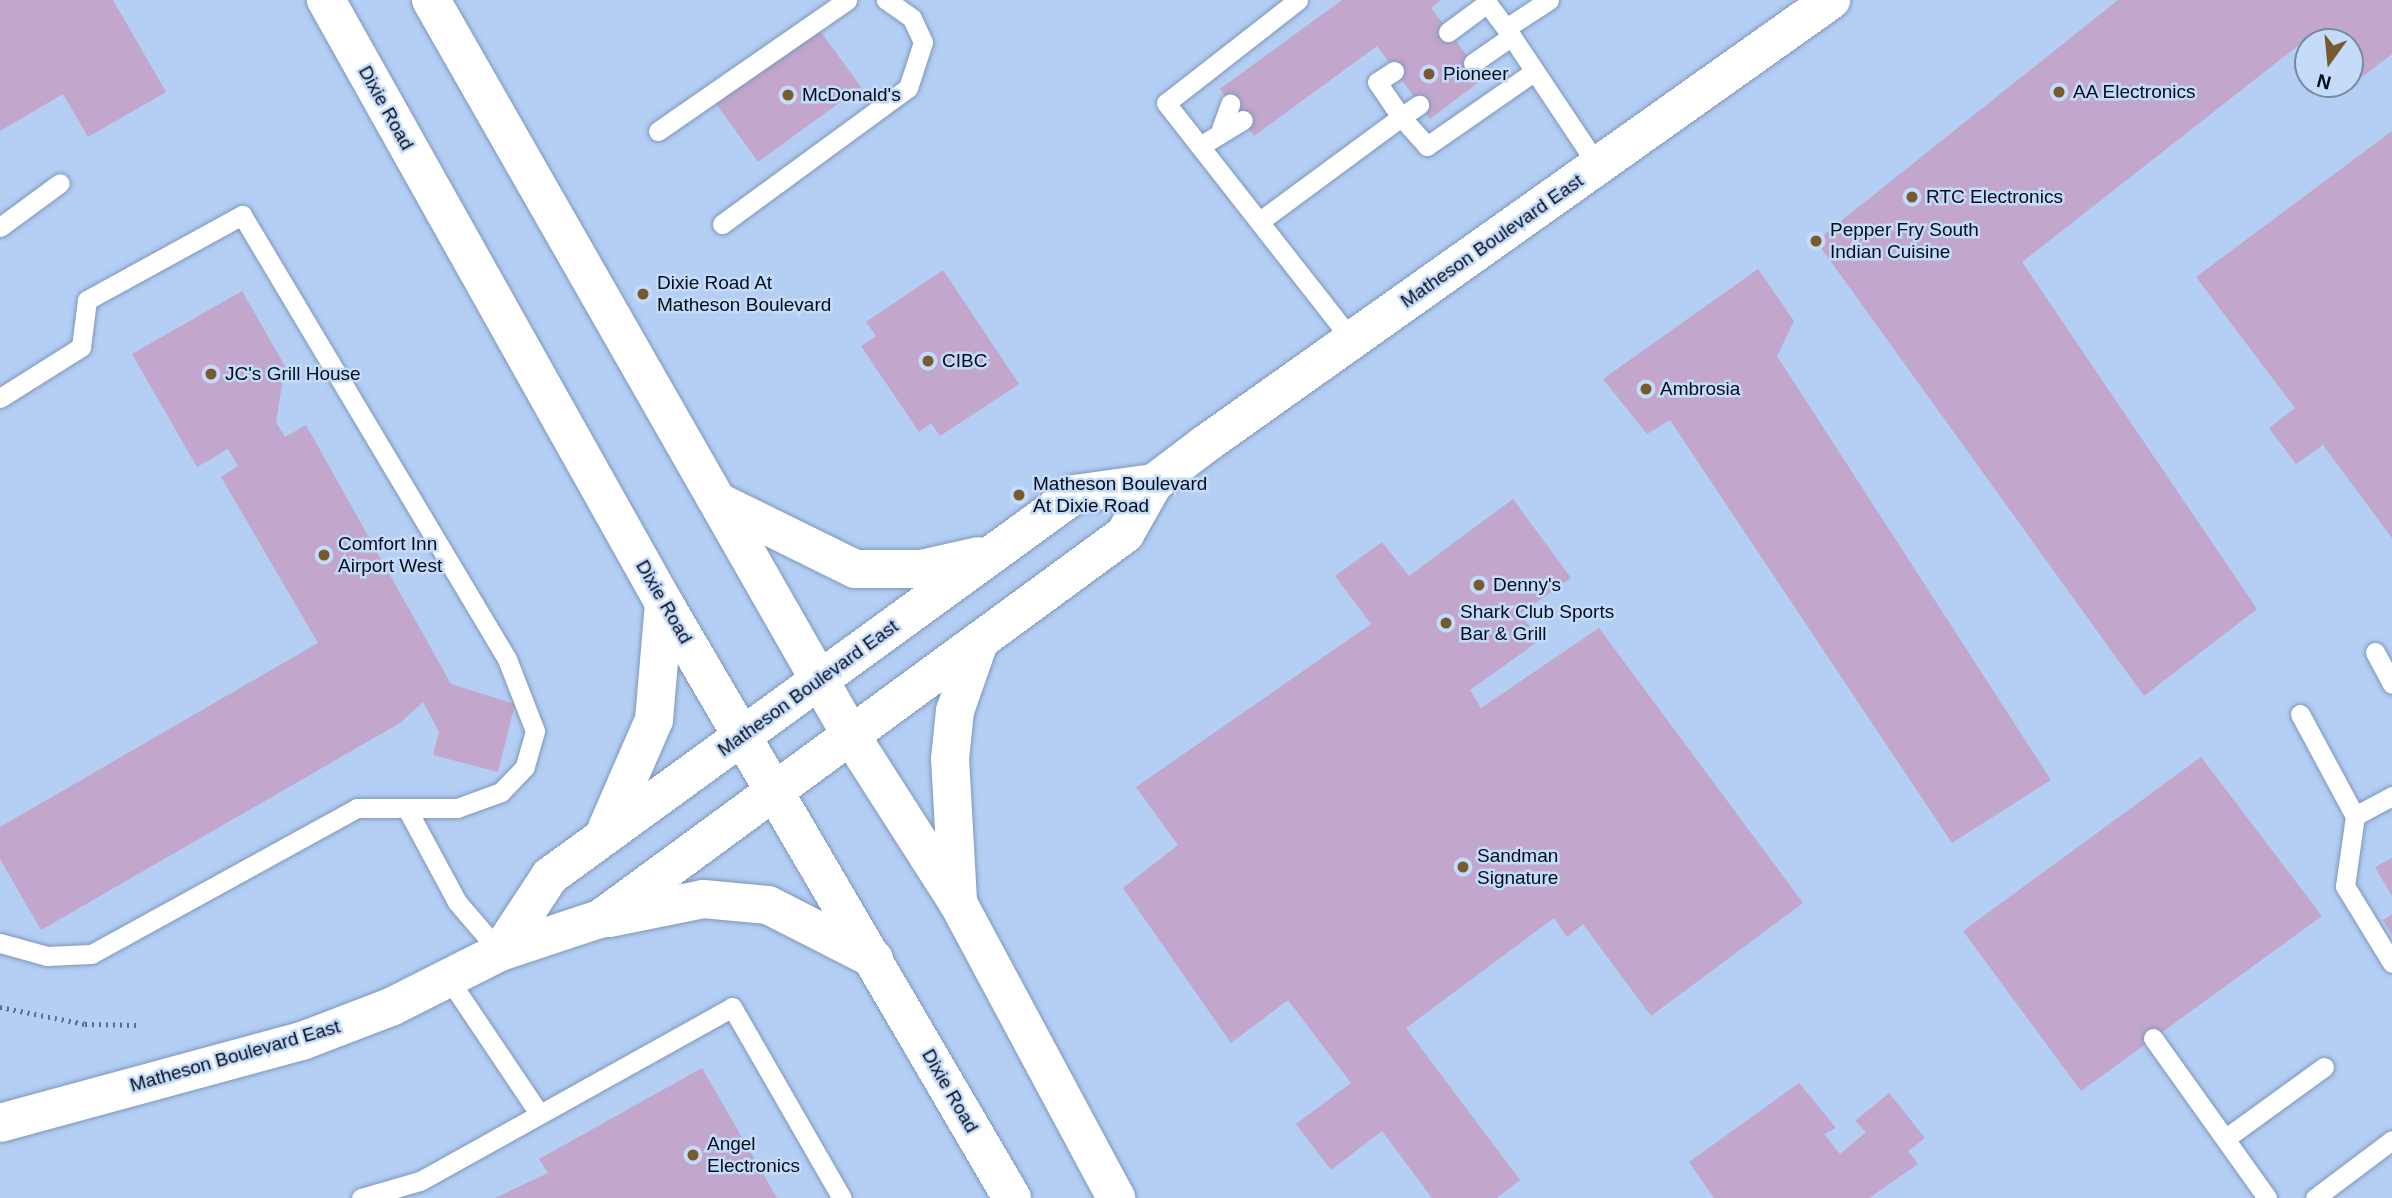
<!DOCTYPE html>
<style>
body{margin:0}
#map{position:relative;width:2392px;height:1198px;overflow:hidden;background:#b4cef4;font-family:Arial,sans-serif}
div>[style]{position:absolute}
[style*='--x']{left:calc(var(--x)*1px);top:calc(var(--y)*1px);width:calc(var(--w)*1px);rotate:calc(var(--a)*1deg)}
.building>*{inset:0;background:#c2a6cb}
.path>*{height:4.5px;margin-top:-2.25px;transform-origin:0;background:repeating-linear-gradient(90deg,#5c6d86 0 2px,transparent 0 7px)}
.roads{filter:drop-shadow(0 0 2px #7e97bb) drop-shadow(0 0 2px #7e97bb)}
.lane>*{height:19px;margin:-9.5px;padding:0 9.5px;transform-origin:9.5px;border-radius:9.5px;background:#fff}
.secondary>*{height:38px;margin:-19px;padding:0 19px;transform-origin:19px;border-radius:19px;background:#fff}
.dots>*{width:19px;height:19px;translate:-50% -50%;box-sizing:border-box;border:4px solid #c5dbfa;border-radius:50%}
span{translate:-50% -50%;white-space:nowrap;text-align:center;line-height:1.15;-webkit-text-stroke:5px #c5dbfa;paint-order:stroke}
.poi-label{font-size:19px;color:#050d19}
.left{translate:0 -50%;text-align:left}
.street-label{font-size:19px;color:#050d19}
.north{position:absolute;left:2294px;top:28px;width:70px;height:70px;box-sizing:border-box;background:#c5dbfa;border:2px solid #7889a0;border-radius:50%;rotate:195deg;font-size:19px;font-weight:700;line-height:28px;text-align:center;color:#050d19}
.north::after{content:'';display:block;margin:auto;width:24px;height:32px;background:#775a2d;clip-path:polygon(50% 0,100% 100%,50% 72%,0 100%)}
</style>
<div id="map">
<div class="building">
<div style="clip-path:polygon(0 0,113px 0,166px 92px,88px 137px,63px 94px,0 131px)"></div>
<div style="clip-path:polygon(1342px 0,1441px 0,1431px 8px,1484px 78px,1430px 119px,1377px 46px,1254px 136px,1220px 89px)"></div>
<div style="clip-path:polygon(2118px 0,2392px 0,2392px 54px,2341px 93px,2334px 84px,2350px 84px,2350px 42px,2308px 47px,2304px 41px,2022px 262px,2257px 609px,2144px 696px,1816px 241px)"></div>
<div style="clip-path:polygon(818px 28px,861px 87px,758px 162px,715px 102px)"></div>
<div style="clip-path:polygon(2392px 131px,2392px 538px,2323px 445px,2296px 464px,2269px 428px,2295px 408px,2196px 277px)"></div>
<div style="clip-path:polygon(1758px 269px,1794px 321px,1777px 356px,2051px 780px,1952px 843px,1670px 420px,1647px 434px,1603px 379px)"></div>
<div style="clip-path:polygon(943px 270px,1019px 384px,940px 436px,931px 423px,919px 432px,861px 346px,876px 336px,866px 322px)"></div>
<div style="clip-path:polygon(242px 291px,285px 366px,276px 422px,285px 437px,306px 425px,451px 684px,515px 704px,498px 772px,433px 755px,439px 732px,423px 702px,400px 723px,41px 930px,0 859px,0 827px,318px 643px,221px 477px,238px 466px,228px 449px,197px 467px,132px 354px)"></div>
<div style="clip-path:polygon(1513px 499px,1571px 578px,1520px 614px,1540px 640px,1470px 690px,1481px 708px,1599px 628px,1803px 903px,1651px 1016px,1583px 924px,1567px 937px,1554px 918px,1406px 1028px,1520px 1180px,1497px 1198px,1432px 1198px,1382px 1131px,1331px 1170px,1296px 1124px,1351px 1083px,1288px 1000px,1231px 1043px,1123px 888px,1178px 845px,1136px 787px,1371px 624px,1335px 576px,1382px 542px,1409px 576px)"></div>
<div style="clip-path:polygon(2201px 757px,2322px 916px,2081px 1091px,1963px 931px)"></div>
<div style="clip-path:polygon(2392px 858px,2392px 896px,2375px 867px)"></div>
<div style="clip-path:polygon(2392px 914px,2392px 935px,2383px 920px)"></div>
<div style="clip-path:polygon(702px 1068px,777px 1198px,495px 1198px,548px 1173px,539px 1159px)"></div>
<div style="clip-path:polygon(1799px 1083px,1836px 1128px,1824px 1134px,1840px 1154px,1866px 1132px,1855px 1121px,1889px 1093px,1925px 1138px,1908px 1151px,1918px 1164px,1869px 1198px,1714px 1198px,1689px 1162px)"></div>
</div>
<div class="path">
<div style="--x:0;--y:1007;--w:87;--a:11.3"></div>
<div style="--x:85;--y:1024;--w:56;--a:1"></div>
</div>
<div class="roads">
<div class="lane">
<div style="--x:1298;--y:0;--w:167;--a:142"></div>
<div style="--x:1166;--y:103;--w:301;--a:51.9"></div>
<div style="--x:1549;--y:0;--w:51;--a:146.9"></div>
<div style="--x:1506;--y:28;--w:166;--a:56.3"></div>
<div style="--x:1448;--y:32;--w:49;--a:-36.6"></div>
<div style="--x:1487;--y:3;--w:31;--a:53"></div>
<div style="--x:1473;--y:63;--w:47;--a:-34.7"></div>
<div style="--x:1394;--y:71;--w:20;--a:147"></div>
<div style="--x:1377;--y:82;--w:42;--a:55.6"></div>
<div style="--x:1401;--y:117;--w:22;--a:-34"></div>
<div style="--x:1221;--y:129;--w:27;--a:-70"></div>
<div style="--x:658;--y:131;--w:230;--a:-34.7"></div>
<div style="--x:1200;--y:146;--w:50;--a:-31.2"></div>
<div style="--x:1260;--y:221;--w:175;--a:-36.4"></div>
<div style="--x:1401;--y:117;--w:39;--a:48"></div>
<div style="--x:1427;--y:146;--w:131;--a:-34.8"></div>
<div style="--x:722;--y:224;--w:230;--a:-36.2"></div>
<div style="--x:908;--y:88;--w:48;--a:-71.9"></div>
<div style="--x:923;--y:42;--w:26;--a:-115"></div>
<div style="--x:912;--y:18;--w:32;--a:-145"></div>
<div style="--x:0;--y:227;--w:74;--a:-36.3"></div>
<div style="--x:0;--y:398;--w:96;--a:-32.2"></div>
<div style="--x:81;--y:347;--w:47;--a:-82.7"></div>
<div style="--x:87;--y:300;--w:177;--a:-28.7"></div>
<div style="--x:242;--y:215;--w:517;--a:59.17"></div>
<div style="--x:507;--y:659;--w:77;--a:68.7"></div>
<div style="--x:535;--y:731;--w:37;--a:106"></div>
<div style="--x:525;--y:767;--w:35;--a:134"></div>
<div style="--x:501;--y:792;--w:47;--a:160"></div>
<div style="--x:457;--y:808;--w:100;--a:180"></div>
<div style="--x:357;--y:808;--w:303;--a:151.2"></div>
<div style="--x:91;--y:954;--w:44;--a:177.4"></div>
<div style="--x:47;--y:956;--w:49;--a:-164.5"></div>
<div style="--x:2375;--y:652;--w:36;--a:62"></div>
<div style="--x:2300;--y:714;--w:116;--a:61.7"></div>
<div style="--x:2392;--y:796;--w:42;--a:151.6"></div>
<div style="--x:2355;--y:816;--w:71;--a:98.1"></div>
<div style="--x:2345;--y:886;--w:90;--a:58.6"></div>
<div style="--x:407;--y:809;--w:106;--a:61.7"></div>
<div style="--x:457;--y:902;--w:66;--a:49.3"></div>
<div style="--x:448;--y:978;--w:161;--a:56.1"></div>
<div style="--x:2153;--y:1038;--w:196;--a:54.5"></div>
<div style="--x:2226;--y:1138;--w:121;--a:-35.9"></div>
<div style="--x:361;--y:1198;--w:61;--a:-16.1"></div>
<div style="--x:420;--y:1181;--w:357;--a:-29.1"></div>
<div style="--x:732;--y:1007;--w:220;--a:60.1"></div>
<div style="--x:2315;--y:1198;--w:96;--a:-37"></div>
</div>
<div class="secondary">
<div style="--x:326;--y:0;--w:691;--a:60.73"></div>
<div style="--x:664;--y:603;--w:689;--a:59.68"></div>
<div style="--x:431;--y:0;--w:851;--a:60.27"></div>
<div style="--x:853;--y:739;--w:195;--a:57.4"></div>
<div style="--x:958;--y:903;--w:335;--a:61.8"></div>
<div style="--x:719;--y:502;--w:152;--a:26.2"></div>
<div style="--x:855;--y:569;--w:66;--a:0"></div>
<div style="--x:921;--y:569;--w:59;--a:-12.6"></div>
<div style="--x:607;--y:828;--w:118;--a:-66.5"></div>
<div style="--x:654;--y:720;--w:117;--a:-85.1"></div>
<div style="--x:958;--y:901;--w:142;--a:-93.2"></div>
<div style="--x:950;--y:759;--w:48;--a:-84.1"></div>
<div style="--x:955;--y:711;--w:70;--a:-70.8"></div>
<div style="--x:609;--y:918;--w:96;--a:-11.4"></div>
<div style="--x:703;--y:899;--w:65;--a:5.3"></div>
<div style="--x:768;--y:905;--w:119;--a:27"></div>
<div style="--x:500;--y:952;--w:91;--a:-56.7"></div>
<div style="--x:550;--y:876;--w:649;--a:-36.04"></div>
<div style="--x:1075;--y:494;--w:80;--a:-7.9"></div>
<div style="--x:0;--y:1123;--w:313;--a:-15.2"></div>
<div style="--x:302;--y:1041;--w:95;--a:-20.9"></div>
<div style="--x:391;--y:1007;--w:122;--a:-26.8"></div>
<div style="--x:500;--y:952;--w:105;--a:-18.3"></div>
<div style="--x:600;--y:919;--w:651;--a:-36.25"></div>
<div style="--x:1125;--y:534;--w:59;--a:-60.4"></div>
<div style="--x:1154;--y:483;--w:63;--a:-37.2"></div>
<div style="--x:1204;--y:445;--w:769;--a:-35.36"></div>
</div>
</div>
<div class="dots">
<div style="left:1429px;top:74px;background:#775a2d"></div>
<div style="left:2059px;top:92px;background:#775a2d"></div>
<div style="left:788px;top:95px;background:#775a2d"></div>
<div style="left:1912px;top:197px;background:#775a2d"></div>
<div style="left:1816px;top:241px;background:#775a2d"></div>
<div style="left:643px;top:294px;background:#775a2d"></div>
<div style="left:928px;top:361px;background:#775a2d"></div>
<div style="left:211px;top:374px;background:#775a2d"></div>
<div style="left:1646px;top:389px;background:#775a2d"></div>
<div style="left:1019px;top:495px;background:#775a2d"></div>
<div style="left:324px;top:555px;background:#775a2d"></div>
<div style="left:1479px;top:585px;background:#775a2d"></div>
<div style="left:1446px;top:623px;background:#775a2d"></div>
<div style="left:1463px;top:867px;background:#775a2d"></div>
<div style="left:693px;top:1155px;background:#775a2d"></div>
</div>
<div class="poi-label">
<span class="left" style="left:1443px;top:74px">Pioneer</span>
<span class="left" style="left:2073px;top:92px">AA Electronics</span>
<span class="left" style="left:802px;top:95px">McDonald's</span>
<span class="left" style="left:1926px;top:197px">RTC Electronics</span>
<span class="left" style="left:1830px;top:241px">Pepper Fry South<br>Indian Cuisine</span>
<span class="left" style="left:657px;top:294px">Dixie Road At<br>Matheson Boulevard</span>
<span class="left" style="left:942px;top:361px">CIBC</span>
<span class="left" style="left:225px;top:374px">JC's Grill House</span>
<span class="left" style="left:1660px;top:389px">Ambrosia</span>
<span class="left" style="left:1033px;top:495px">Matheson Boulevard<br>At Dixie Road</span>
<span class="left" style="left:338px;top:555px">Comfort Inn<br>Airport West</span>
<span class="left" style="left:1493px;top:585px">Denny's</span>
<span class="left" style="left:1460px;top:623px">Shark Club Sports<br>Bar &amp; Grill</span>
<span class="left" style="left:1477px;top:867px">Sandman<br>Signature</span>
<span class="left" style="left:707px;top:1155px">Angel<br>Electronics</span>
</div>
<div class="street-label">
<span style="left:386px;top:108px;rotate:61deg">Dixie Road</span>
<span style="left:1492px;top:241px;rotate:-35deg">Matheson Boulevard East</span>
<span style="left:664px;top:602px;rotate:60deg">Dixie Road</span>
<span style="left:808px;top:688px;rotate:-36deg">Matheson Boulevard East</span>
<span style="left:235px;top:1056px;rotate:-16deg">Matheson Boulevard East</span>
<span style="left:950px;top:1091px;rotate:60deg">Dixie Road</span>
</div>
<div class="north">N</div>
</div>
